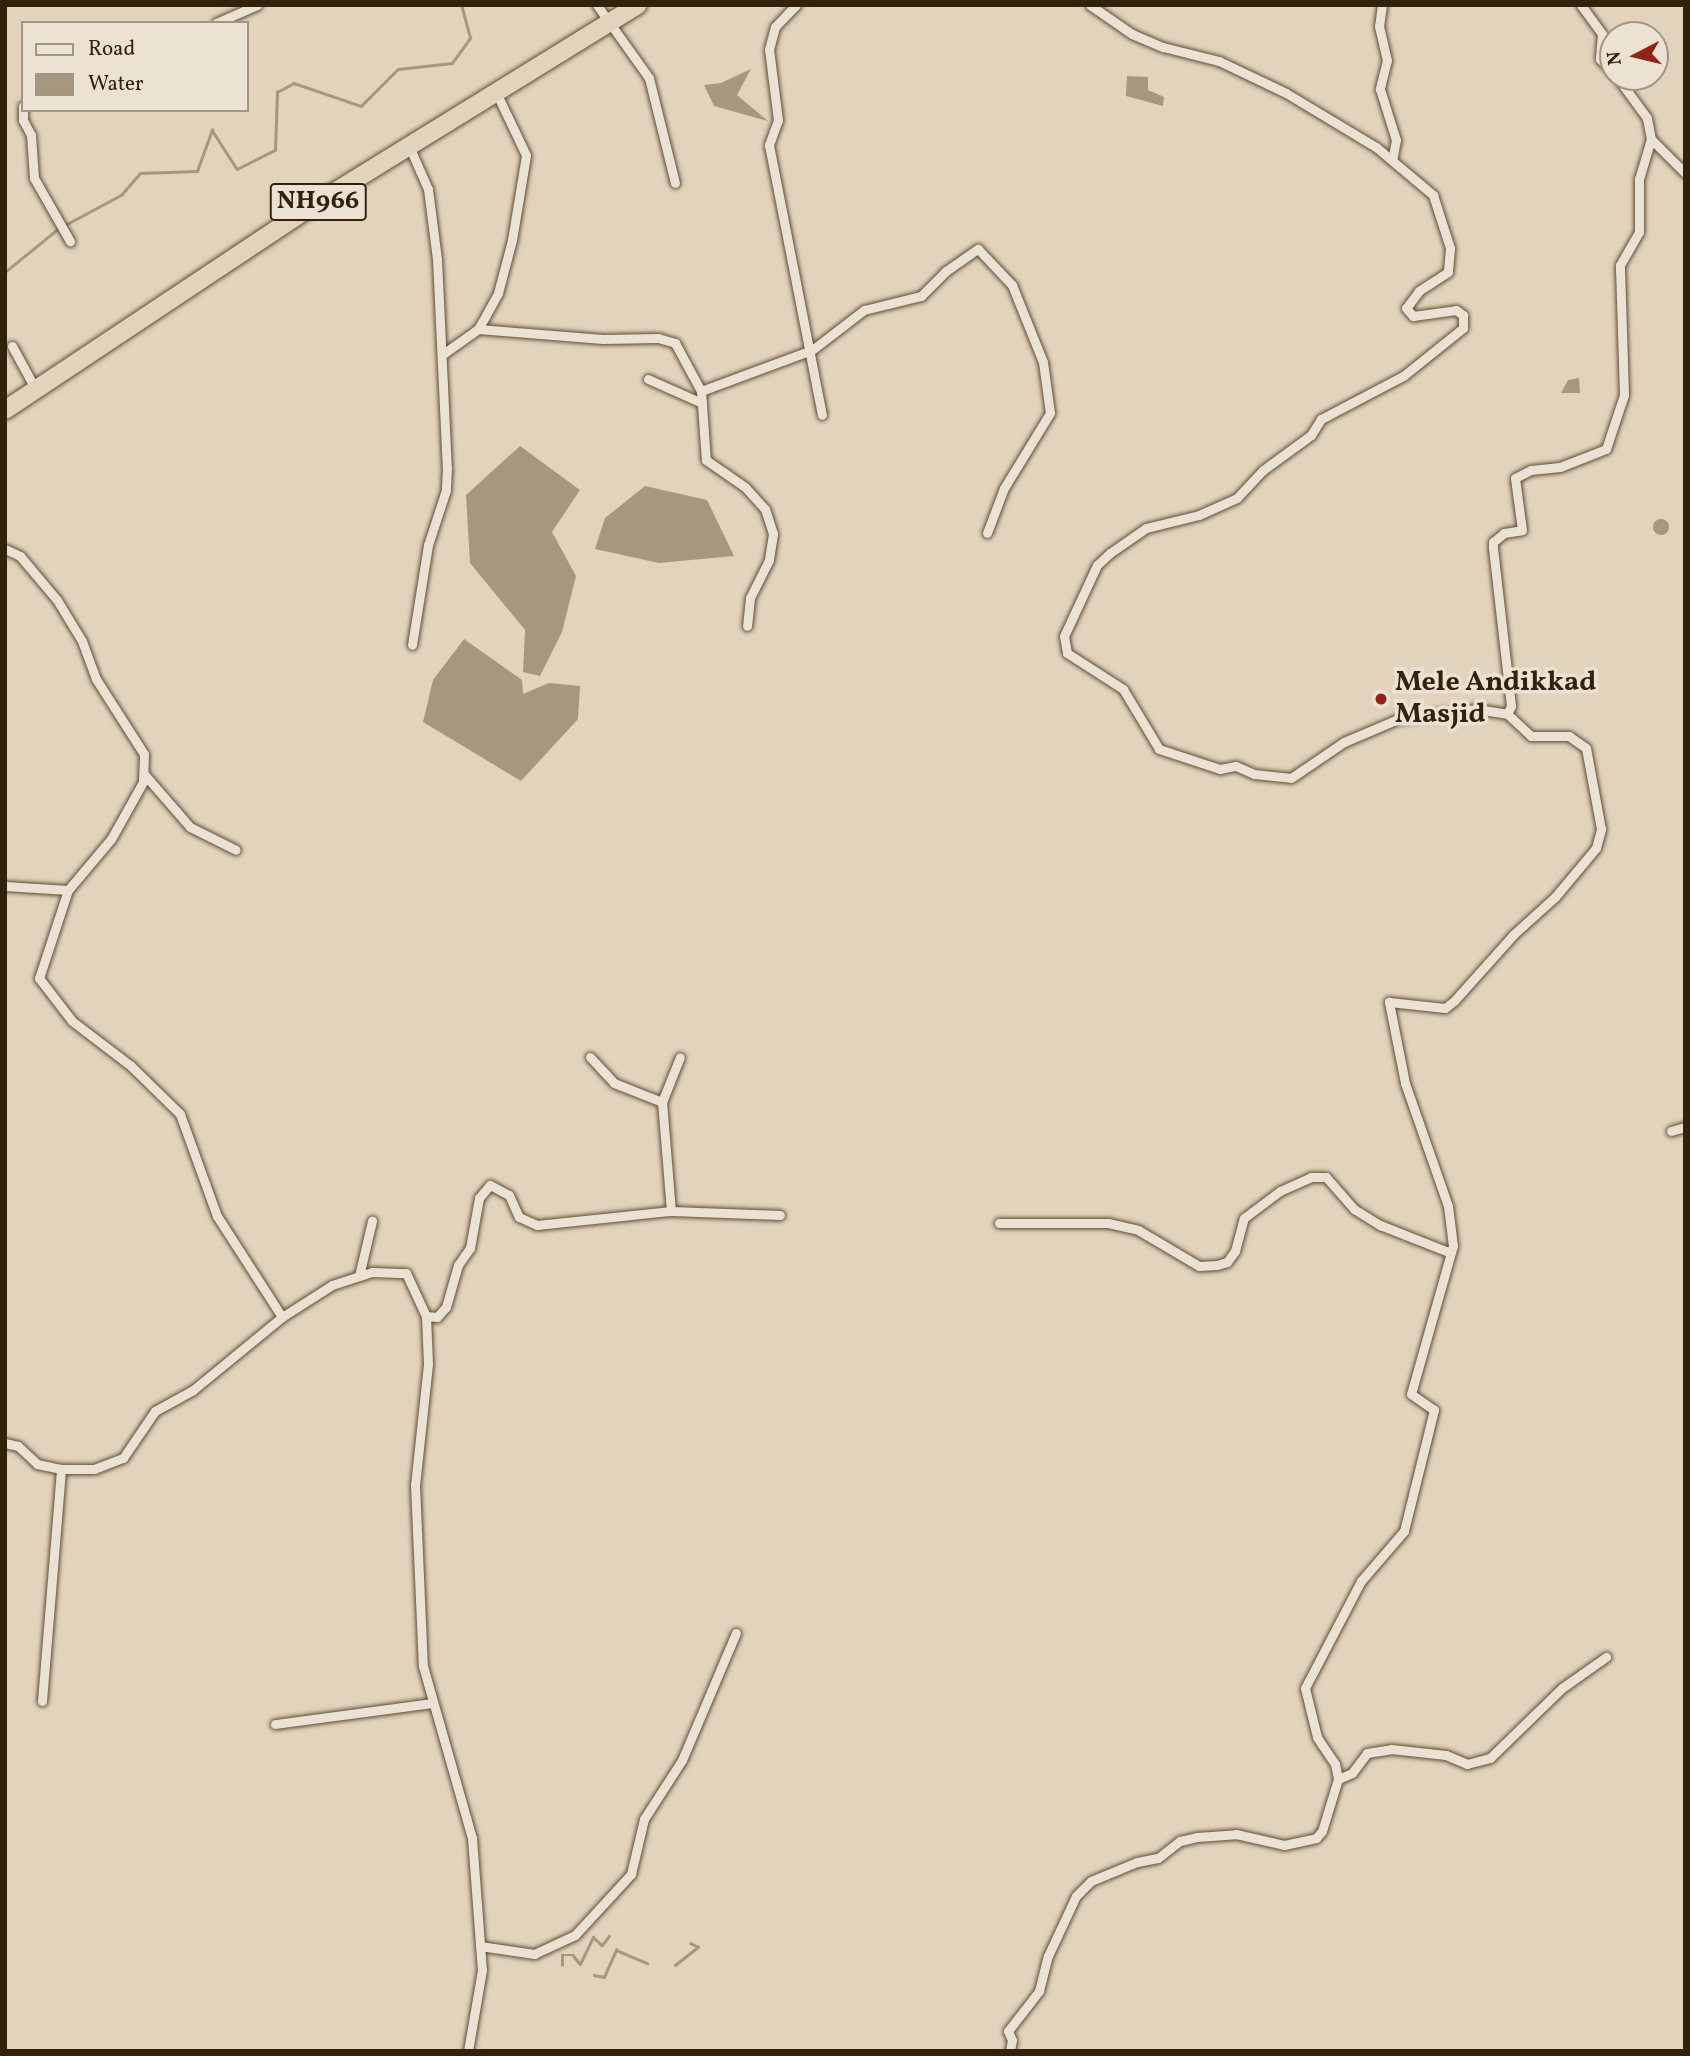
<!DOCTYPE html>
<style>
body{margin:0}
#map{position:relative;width:1690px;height:2056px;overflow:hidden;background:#e2d3bc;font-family:Vollkorn,serif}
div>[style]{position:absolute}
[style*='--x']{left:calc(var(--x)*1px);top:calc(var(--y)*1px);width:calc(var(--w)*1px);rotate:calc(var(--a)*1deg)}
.water>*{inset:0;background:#a69780}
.round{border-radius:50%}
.stream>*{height:2.5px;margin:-1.25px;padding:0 1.25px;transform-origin:1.25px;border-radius:1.25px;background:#a69780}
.roads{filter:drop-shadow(0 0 2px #5f4e37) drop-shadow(0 0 2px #5f4e37)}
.street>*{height:9px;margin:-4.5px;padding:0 4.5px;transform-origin:4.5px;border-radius:4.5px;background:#ece2d3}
.highway>*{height:18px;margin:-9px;padding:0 9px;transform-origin:9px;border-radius:9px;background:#e2d3bc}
.dots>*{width:19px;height:19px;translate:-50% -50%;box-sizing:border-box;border:4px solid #ece2d3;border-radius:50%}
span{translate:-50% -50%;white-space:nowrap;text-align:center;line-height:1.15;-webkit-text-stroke:7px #ece2d3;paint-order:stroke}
.shield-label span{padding:2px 5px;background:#ece2d3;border:2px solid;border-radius:5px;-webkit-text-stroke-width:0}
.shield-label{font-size:26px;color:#33220b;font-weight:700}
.poi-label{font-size:28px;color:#33220b;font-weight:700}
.left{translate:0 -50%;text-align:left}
.frame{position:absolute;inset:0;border:7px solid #33220b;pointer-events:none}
.legend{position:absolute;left:21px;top:21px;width:228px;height:91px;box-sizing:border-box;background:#ece2d3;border:2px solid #a29583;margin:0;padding:9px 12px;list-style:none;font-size:21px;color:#33220b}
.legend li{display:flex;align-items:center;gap:14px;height:35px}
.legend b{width:35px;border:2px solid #a29583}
.north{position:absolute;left:1599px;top:21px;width:70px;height:70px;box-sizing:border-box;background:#ece2d3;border:2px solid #a29583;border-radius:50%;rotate:263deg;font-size:19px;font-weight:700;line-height:28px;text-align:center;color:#33220b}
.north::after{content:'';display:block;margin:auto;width:24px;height:32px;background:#8f2418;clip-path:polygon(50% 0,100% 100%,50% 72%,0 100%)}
</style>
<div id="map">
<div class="water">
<div style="clip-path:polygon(751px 69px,737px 95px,768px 121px,714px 106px,704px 85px,721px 83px)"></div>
<div style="clip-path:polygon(1127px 76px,1148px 77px,1148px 90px,1164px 97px,1163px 106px,1126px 96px)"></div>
<div style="clip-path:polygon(1579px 378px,1580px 393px,1561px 393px,1568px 380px)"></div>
<div style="clip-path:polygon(520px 446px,580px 490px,552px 532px,576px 576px,562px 632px,540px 676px,523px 672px,525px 630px,470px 563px,466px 495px)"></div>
<div style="clip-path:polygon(645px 486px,707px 500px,734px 556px,659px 563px,595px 549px,605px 518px)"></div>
<div class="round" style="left:1653px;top:519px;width:16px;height:16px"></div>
<div style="clip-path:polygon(464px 639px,522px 680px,523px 694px,549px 683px,580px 686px,578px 719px,521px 781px,423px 722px,433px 680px)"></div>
</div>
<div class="stream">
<div style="--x:65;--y:225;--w:64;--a:-28.2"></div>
<div style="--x:121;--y:195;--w:29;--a:-49"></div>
<div style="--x:140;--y:173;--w:57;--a:-2"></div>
<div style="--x:197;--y:171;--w:44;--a:-69.9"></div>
<div style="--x:212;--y:130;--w:46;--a:57.3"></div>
<div style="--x:237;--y:169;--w:42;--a:-26.6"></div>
<div style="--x:275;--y:150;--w:58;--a:-88"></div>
<div style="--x:277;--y:92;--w:19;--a:-28"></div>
<div style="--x:294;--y:83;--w:71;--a:18.9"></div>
<div style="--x:361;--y:106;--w:52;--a:-45"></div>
<div style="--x:398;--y:69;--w:54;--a:-6.3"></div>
<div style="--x:452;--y:63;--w:31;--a:-54"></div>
<div style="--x:470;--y:38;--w:34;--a:-105"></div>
<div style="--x:5;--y:272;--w:70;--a:-39.2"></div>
<div style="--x:562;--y:1965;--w:10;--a:-90"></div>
<div style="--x:562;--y:1955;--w:11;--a:0"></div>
<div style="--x:573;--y:1955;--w:11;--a:52"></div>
<div style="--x:580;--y:1964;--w:30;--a:-64"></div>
<div style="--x:593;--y:1937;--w:12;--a:42"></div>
<div style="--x:602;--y:1945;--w:11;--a:-52"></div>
<div style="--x:675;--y:1965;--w:29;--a:-38"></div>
<div style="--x:698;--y:1947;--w:8;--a:-157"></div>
<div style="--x:594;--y:1975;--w:10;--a:11"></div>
<div style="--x:604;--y:1977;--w:30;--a:-66"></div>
<div style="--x:616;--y:1950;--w:34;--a:23"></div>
</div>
<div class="roads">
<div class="street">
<div style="--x:597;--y:5;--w:90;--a:54.5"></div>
<div style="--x:649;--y:78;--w:108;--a:76.1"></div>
<div style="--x:796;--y:5;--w:30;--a:134"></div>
<div style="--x:775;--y:27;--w:23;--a:105"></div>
<div style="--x:769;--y:49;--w:72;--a:82.8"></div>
<div style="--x:778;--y:120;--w:27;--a:110"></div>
<div style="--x:769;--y:145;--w:275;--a:78.9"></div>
<div style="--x:1090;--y:5;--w:51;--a:34.6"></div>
<div style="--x:1132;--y:34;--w:34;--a:23"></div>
<div style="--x:1163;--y:47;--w:58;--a:14"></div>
<div style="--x:1219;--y:61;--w:74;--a:25.5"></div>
<div style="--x:1286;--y:93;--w:105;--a:31"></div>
<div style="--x:1376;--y:147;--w:75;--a:40.1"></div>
<div style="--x:1433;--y:195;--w:56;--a:72.2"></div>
<div style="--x:1450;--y:248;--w:24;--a:95"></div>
<div style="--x:1448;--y:272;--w:35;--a:147"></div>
<div style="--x:1419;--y:291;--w:21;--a:127"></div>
<div style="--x:1406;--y:308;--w:11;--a:49"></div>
<div style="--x:1413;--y:316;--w:43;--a:-7.9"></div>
<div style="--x:1456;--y:310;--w:9;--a:36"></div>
<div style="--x:1463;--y:315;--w:13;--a:90"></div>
<div style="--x:1463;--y:328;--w:77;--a:141.3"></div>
<div style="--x:1403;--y:376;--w:93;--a:152.3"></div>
<div style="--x:1321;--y:419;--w:19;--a:122"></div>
<div style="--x:1311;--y:435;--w:59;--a:143.9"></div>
<div style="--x:1263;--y:470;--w:38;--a:133"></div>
<div style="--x:1237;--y:498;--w:42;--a:155.9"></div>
<div style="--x:1199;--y:515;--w:55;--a:166.2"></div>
<div style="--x:1146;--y:528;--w:44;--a:145.2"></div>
<div style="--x:1110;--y:553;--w:18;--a:137"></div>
<div style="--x:1097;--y:565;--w:78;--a:114.9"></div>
<div style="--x:1064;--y:636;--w:17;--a:80"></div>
<div style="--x:1067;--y:653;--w:67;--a:32.7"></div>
<div style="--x:1123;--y:689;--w:70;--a:59"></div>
<div style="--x:1159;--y:749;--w:64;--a:18.2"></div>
<div style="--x:1220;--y:769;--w:16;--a:-11"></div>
<div style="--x:1236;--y:766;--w:20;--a:24"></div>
<div style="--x:1254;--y:774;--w:37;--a:6"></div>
<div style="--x:1291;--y:778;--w:64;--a:-34.2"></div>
<div style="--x:1344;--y:742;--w:59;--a:-23.1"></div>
<div style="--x:1398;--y:719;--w:80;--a:-7.2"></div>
<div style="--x:1477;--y:709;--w:30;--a:9"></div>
<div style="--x:1507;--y:714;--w:9;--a:-63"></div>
<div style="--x:1511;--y:706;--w:159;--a:-96.5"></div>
<div style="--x:1493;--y:548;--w:6;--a:-90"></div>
<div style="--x:1493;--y:542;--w:14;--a:-39"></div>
<div style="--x:1504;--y:533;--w:18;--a:-9"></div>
<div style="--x:1522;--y:530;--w:52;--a:-97.7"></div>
<div style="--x:1515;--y:478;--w:18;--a:-27"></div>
<div style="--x:1531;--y:470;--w:29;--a:-6"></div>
<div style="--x:1560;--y:467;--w:49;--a:-21.4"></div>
<div style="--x:1606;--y:449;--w:57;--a:-71.6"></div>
<div style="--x:1624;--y:395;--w:130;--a:-91.8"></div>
<div style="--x:1620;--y:265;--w:38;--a:-60"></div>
<div style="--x:1639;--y:232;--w:53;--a:-90"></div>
<div style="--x:1639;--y:179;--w:42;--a:-73.3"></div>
<div style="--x:1651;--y:139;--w:21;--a:-101"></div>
<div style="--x:1647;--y:118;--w:51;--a:-126.2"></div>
<div style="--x:1382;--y:5;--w:21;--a:98"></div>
<div style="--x:1379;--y:26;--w:35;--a:77"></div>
<div style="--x:1387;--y:60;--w:30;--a:104"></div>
<div style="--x:1380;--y:89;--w:53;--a:72.6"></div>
<div style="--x:1396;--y:140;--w:20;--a:101"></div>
<div style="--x:1581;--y:5;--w:36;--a:54"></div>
<div style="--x:1602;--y:34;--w:25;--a:95"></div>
<div style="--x:1600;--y:59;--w:18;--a:45"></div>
<div style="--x:216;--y:23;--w:45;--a:-23.7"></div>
<div style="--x:23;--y:106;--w:14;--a:90"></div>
<div style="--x:23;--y:120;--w:17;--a:62"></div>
<div style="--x:31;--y:135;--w:43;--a:86"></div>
<div style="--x:34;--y:178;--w:73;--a:60.3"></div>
<div style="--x:1651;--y:139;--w:48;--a:45"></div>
<div style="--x:409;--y:146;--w:47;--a:66.2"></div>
<div style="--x:428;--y:189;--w:71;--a:82.7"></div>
<div style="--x:437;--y:259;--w:209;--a:87.3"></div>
<div style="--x:447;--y:468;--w:22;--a:93"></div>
<div style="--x:446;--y:490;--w:58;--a:108.1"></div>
<div style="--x:428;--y:545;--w:101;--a:99.1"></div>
<div style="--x:478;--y:329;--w:125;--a:4.6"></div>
<div style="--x:603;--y:339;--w:55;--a:-1"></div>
<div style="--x:658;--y:338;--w:18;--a:16"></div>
<div style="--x:675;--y:343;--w:55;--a:61.6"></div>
<div style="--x:701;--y:391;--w:69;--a:85.9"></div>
<div style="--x:706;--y:460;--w:47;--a:34.7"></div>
<div style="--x:745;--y:487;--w:30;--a:48"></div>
<div style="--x:765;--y:509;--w:26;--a:72"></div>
<div style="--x:773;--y:534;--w:26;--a:99"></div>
<div style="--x:769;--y:560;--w:42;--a:116.6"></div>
<div style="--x:750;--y:598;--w:28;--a:96"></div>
<div style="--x:12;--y:346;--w:50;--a:61.4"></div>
<div style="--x:443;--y:354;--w:43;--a:-35.5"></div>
<div style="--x:478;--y:329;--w:16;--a:-60"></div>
<div style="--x:486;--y:315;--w:25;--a:-61"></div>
<div style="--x:498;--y:293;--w:55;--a:-75.2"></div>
<div style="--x:512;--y:240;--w:86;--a:-80.6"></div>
<div style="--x:526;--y:155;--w:70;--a:-115.5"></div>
<div style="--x:648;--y:379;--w:59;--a:24"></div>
<div style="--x:701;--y:391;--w:118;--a:-20.3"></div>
<div style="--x:812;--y:350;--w:66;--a:-37.6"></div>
<div style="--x:864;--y:310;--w:59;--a:-13.8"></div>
<div style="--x:921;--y:296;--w:35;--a:-45"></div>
<div style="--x:946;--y:271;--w:39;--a:-35"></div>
<div style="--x:978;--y:249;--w:50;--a:46.6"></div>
<div style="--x:1012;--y:285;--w:83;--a:68.1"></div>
<div style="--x:1043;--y:362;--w:51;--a:82.2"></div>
<div style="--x:1050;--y:413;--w:88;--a:121.5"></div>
<div style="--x:1004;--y:488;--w:48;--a:110.7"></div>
<div style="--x:5;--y:549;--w:17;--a:25"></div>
<div style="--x:20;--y:556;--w:57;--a:49.9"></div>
<div style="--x:57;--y:600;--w:48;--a:58.6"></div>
<div style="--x:82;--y:641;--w:40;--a:69.8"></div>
<div style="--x:96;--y:679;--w:89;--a:57.4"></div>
<div style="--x:144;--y:754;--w:28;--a:92"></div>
<div style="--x:143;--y:782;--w:65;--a:119.3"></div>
<div style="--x:111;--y:839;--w:67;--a:130.1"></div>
<div style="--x:68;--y:890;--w:93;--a:108.2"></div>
<div style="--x:39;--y:978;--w:54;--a:52.5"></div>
<div style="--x:72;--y:1021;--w:74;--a:37.3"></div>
<div style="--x:131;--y:1066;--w:69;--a:44.4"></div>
<div style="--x:180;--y:1114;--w:109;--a:70.1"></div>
<div style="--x:217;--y:1216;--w:120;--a:57.2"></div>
<div style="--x:282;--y:1317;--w:59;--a:-32.6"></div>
<div style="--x:332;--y:1285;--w:42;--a:-18"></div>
<div style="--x:372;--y:1272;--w:34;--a:2"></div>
<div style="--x:406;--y:1273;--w:47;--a:65.1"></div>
<div style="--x:426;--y:1316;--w:48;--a:87.6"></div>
<div style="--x:428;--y:1364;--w:122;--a:96.1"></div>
<div style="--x:415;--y:1485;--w:181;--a:87.5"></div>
<div style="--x:423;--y:1666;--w:179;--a:74.1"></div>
<div style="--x:472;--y:1838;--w:132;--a:85.7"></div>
<div style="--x:482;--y:1970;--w:82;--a:99.8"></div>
<div style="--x:144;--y:774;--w:70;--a:49"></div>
<div style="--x:190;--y:827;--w:51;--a:26.6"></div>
<div style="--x:5;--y:886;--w:63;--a:3.6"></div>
<div style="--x:590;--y:1057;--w:35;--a:47"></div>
<div style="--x:614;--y:1083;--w:52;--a:21.6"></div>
<div style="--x:1671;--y:1131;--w:15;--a:-16"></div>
<div style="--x:671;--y:1211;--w:109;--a:2.1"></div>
<div style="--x:999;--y:1223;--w:109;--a:0"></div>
<div style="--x:1108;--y:1223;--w:31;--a:13"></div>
<div style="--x:1138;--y:1230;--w:71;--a:30.5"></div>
<div style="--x:1199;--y:1266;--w:18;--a:-3"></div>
<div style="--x:1217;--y:1265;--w:10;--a:-17"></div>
<div style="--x:1227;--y:1262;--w:14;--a:-54"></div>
<div style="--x:1235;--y:1251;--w:34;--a:-75"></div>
<div style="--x:1244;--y:1218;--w:45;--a:-36.9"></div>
<div style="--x:1280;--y:1191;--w:34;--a:-24"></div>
<div style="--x:1311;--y:1177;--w:15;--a:0"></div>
<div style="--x:1326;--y:1177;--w:43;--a:48.8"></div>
<div style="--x:1354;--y:1209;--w:31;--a:32"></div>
<div style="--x:1380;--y:1225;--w:76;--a:21.5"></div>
<div style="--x:359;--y:1276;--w:57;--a:-76.7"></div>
<div style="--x:426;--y:1316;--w:11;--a:5"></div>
<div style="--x:437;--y:1317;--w:13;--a:-48"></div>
<div style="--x:446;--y:1307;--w:44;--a:-74.1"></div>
<div style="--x:458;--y:1265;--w:21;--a:-55"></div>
<div style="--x:470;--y:1248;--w:51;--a:-79.8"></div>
<div style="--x:479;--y:1198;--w:17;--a:-50"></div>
<div style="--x:490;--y:1185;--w:21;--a:28"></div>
<div style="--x:509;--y:1195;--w:24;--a:66"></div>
<div style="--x:519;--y:1217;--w:20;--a:24"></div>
<div style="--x:537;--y:1225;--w:135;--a:-6"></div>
<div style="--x:671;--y:1211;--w:109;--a:-94.7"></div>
<div style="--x:662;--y:1102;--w:48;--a:-68.2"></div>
<div style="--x:5;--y:1443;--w:13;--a:13"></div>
<div style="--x:18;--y:1446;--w:26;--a:43"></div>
<div style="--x:37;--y:1464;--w:25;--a:12"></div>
<div style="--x:61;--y:1469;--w:33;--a:0"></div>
<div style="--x:94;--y:1469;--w:31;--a:-21"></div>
<div style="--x:123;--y:1458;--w:57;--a:-55.8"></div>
<div style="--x:155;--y:1411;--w:43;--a:-28.9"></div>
<div style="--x:193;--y:1390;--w:115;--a:-39.4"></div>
<div style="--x:42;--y:1701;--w:233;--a:-85.3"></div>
<div style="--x:275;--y:1724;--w:158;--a:-7.6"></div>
<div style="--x:1338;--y:1779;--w:15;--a:-23"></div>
<div style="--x:1352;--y:1773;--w:25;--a:-53"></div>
<div style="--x:1367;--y:1753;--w:24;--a:-9"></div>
<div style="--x:1391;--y:1749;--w:55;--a:6.2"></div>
<div style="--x:1446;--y:1755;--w:23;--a:23"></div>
<div style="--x:1467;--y:1764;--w:24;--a:-15"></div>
<div style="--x:1490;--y:1758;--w:100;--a:-44.2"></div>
<div style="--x:1562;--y:1688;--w:54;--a:-35.2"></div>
<div style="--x:480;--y:1946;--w:55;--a:8.4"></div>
<div style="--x:534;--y:1954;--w:45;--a:-24.9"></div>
<div style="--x:575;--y:1935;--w:83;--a:-47.4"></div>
<div style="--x:631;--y:1874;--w:57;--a:-76.7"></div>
<div style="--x:644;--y:1819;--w:70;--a:-57.2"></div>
<div style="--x:682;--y:1760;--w:138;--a:-67"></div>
<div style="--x:1010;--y:2051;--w:11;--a:-80"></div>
<div style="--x:1012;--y:2040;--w:10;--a:-114"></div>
<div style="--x:1008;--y:2031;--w:51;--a:-52.2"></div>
<div style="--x:1039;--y:1991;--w:36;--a:-76"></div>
<div style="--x:1048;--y:1956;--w:66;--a:-65"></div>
<div style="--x:1076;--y:1896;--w:21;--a:-45"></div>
<div style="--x:1091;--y:1881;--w:50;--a:-22.4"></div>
<div style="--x:1137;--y:1862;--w:21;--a:-11"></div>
<div style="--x:1158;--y:1858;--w:28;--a:-38"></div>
<div style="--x:1180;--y:1841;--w:17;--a:-13"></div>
<div style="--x:1197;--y:1837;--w:39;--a:-4"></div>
<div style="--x:1236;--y:1834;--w:49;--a:12.9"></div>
<div style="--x:1284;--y:1845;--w:33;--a:-12"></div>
<div style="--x:1316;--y:1838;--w:9;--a:-49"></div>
<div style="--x:1322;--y:1831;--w:54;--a:-72.9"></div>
<div style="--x:1338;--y:1779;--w:15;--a:-101"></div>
<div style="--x:1335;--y:1764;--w:32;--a:-124"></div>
<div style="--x:1317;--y:1737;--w:50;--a:-103.8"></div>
<div style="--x:1305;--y:1688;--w:121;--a:-62.4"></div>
<div style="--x:1361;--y:1581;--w:66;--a:-49.3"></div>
<div style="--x:1404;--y:1531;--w:125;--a:-76.1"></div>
<div style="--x:1434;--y:1410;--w:28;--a:-145"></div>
<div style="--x:1411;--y:1394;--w:154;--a:-74.2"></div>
<div style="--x:1453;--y:1246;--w:40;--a:-97.1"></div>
<div style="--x:1448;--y:1206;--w:130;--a:-109.3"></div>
<div style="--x:1405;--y:1083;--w:83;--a:-101.2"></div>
<div style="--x:1389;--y:1002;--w:56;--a:6.1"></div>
<div style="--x:1445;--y:1008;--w:11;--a:-38"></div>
<div style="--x:1454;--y:1001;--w:90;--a:-48.2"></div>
<div style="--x:1514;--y:934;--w:55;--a:-42.1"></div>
<div style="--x:1555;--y:897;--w:64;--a:-50.1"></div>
<div style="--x:1596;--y:848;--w:20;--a:-75"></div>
<div style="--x:1601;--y:829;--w:82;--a:-100.5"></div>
<div style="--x:1586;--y:748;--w:21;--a:-145"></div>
<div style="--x:1569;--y:736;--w:38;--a:180"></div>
<div style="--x:1531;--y:736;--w:33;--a:-137"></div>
</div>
<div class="highway">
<div style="--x:5;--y:410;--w:359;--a:-33.6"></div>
<div style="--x:304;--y:211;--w:392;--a:-31.7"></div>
</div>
</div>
<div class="dots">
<div style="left:1381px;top:699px;background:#8f2418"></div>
</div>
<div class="shield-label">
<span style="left:318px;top:202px">NH966</span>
</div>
<div class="poi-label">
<span class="left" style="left:1395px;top:699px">Mele Andikkad<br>Masjid</span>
</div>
<div class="frame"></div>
<ul class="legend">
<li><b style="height:9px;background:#ece2d3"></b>Road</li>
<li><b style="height:19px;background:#a69780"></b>Water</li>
</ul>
<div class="north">N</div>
</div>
